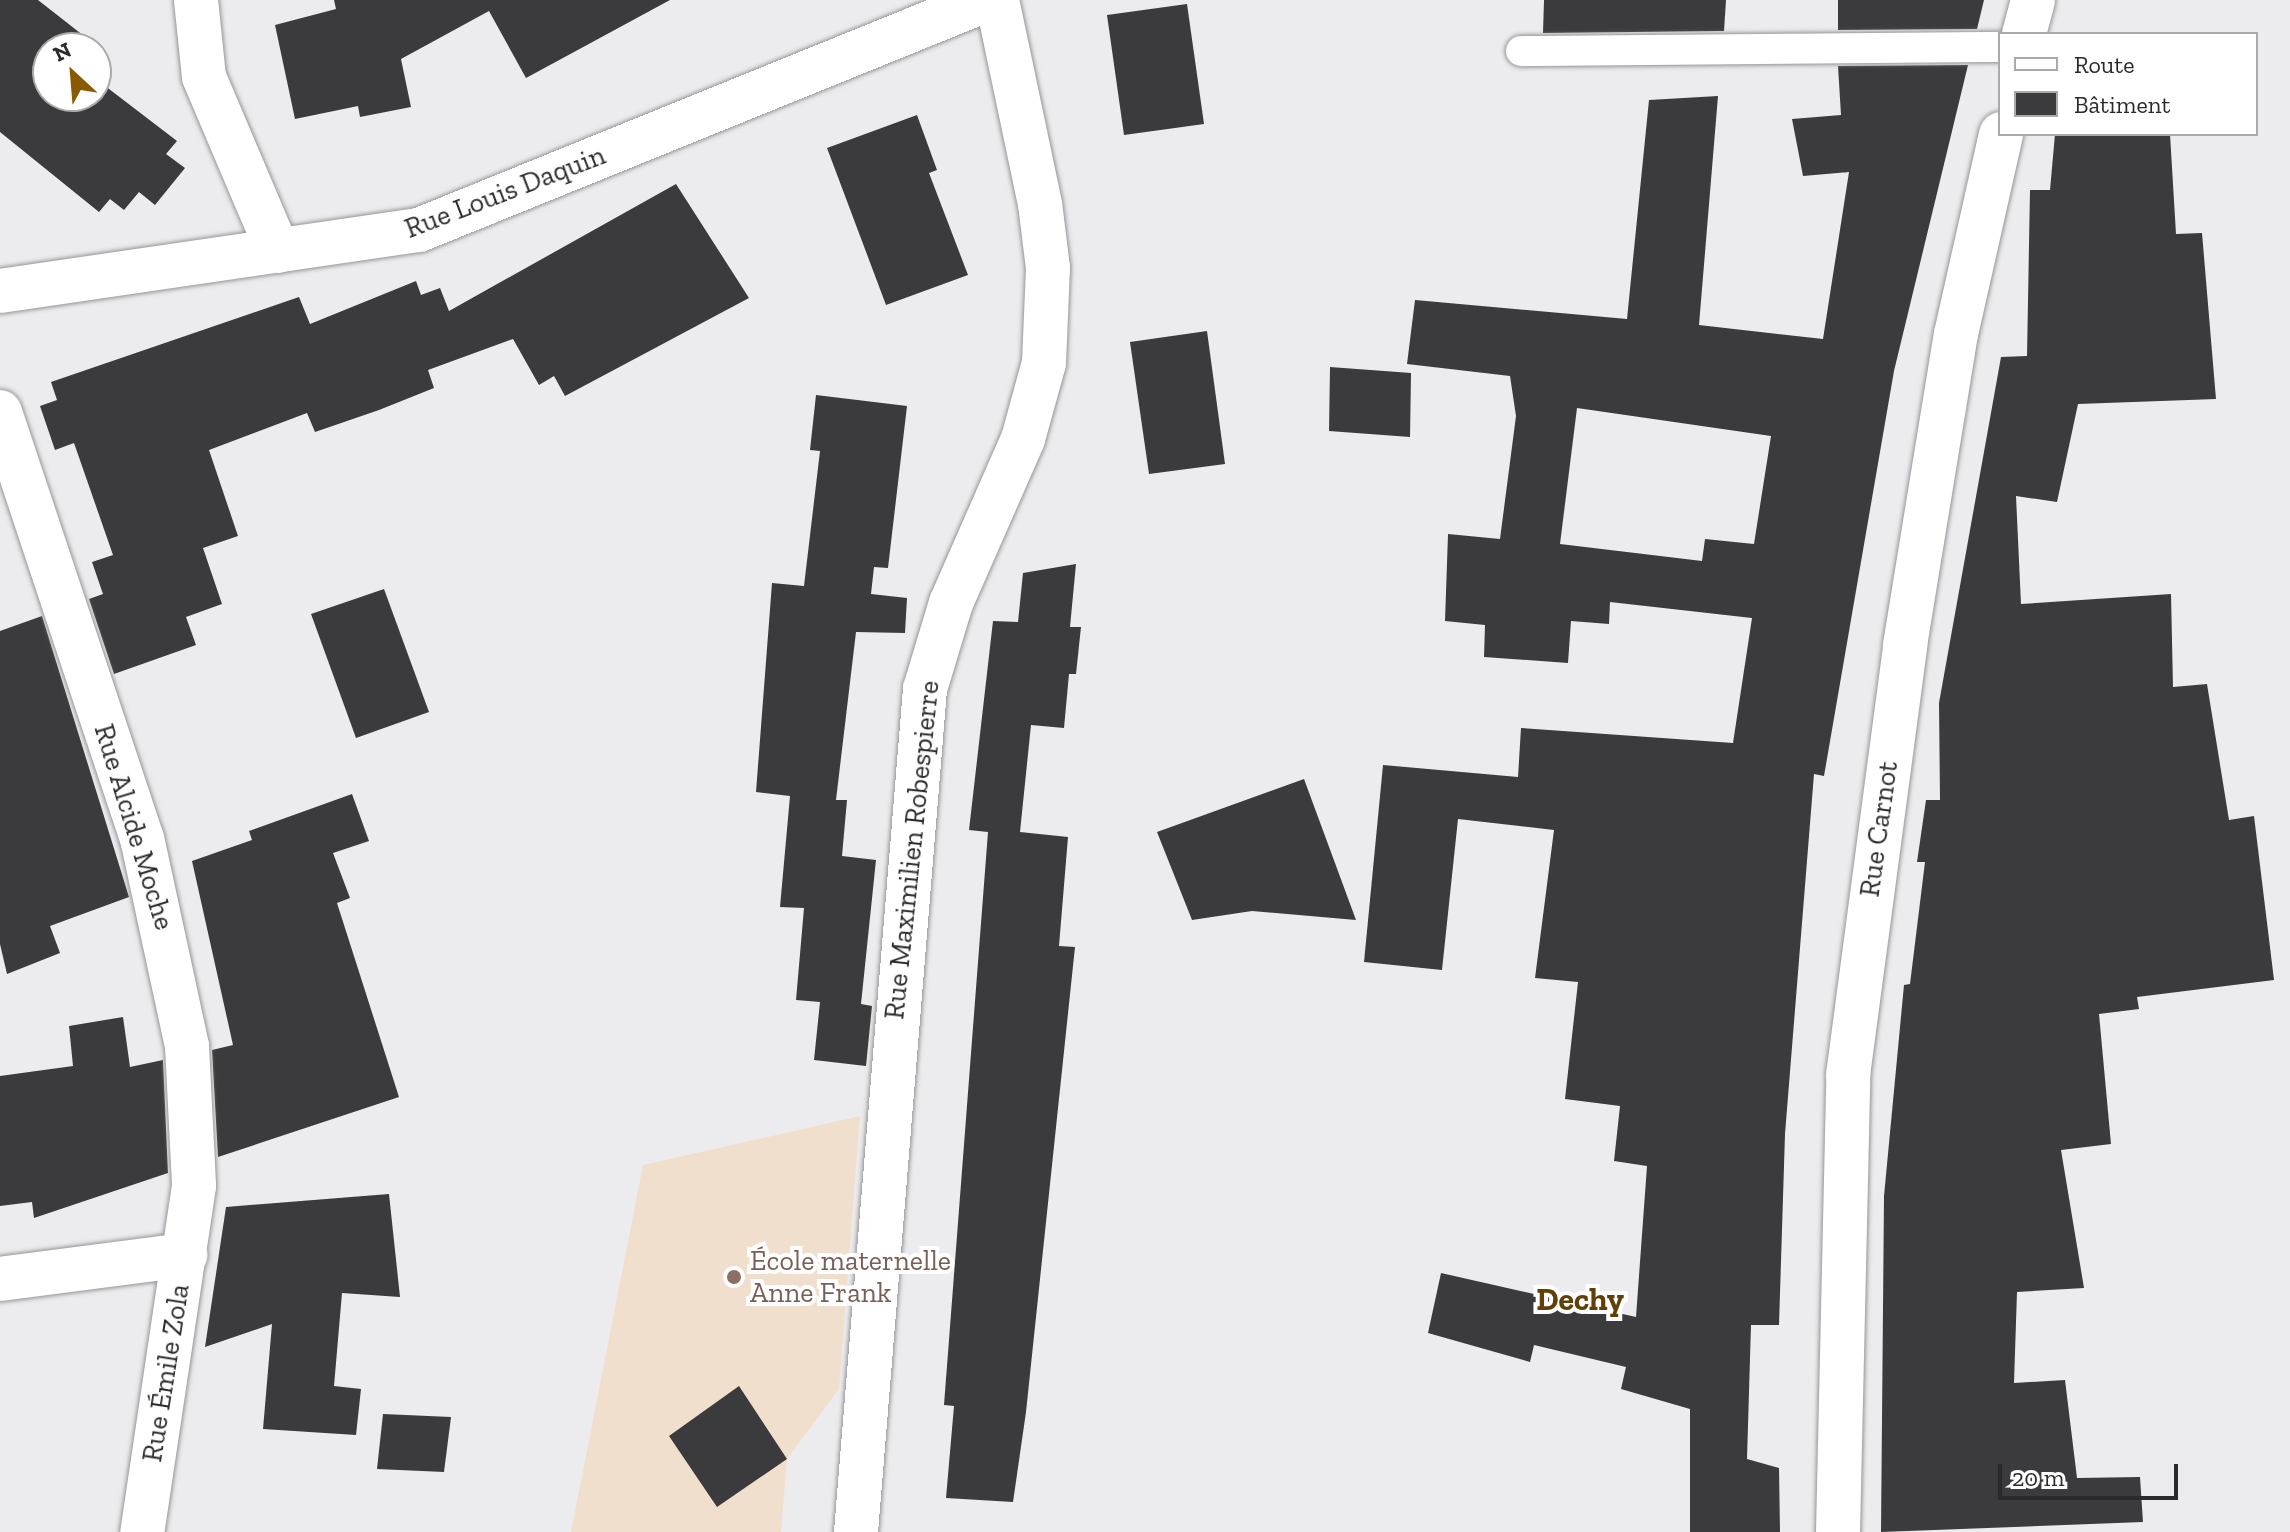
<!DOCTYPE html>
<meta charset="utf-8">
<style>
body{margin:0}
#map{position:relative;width:2290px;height:1532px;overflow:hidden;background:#ececef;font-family:"Zilla Slab",serif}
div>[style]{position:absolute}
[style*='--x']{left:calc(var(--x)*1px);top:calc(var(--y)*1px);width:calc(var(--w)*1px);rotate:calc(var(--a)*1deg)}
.education>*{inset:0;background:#f1dfce}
.building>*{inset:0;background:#3b3b3d}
.roads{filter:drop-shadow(0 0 2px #969698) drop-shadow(0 0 2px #969698)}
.lane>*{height:30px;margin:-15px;padding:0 15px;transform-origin:15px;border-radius:15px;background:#fff}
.street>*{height:44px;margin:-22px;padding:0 22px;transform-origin:22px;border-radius:22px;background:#fff}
.dots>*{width:22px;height:22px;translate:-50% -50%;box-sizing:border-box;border:4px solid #fff;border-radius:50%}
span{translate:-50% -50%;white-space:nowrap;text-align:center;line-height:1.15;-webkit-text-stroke:8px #fff;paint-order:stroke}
.street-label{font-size:28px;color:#2a2a2b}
.education-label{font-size:28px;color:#785e54}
.left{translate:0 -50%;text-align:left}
.quarter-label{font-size:32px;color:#604007;font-weight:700}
.legend{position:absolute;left:1998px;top:32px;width:260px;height:104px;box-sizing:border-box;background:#fff;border:2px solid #aaa;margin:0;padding:10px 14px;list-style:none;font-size:24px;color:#2a2a2b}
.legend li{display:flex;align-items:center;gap:16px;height:40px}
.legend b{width:40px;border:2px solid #aaa}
.north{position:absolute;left:32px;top:32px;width:80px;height:80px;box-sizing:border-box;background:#fff;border:2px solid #aaa;border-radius:50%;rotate:334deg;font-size:22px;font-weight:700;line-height:32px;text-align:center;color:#2a2a2b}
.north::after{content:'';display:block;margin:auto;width:28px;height:36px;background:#895a00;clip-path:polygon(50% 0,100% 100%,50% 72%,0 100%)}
.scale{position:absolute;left:1998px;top:1464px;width:180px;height:36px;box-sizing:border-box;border:4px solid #2a2a2b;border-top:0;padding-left:10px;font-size:24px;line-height:28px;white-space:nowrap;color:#2a2a2b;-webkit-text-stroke:6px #fff;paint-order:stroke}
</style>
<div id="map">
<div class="education">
<div style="clip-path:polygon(860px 1116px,839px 1389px,787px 1459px,781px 1532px,571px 1532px,643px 1165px)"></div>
</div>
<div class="building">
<div style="clip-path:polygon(0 0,38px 0,107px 54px,96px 67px,96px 48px,48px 48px,48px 96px,96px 96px,96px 79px,177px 141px,166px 154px,185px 168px,155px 205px,139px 192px,124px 210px,110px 199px,99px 212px,0 132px)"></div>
<div style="clip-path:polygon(334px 0,670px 0,526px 78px,489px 11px,401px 59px,411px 107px,360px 117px,358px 106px,295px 119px,275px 25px,336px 9px)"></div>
<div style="clip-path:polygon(1544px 0,1726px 0,1724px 31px,1543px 33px)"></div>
<div style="clip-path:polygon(1838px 0,1984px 0,1977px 29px,1838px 30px)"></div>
<div style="clip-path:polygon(1187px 4px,1204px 124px,1124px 135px,1107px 15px)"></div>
<div style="clip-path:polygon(evenodd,1968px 65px,1894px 371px,1824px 776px,1814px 774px,1785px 1134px,1779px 1325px,1751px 1325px,1747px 1459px,1779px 1468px,1780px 1532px,1690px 1532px,1690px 1409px,1621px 1389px,1626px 1367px,1534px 1345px,1530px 1362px,1428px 1333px,1441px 1273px,1636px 1317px,1647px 1166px,1614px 1161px,1620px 1106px,1565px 1099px,1578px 982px,1535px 978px,1554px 830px,1458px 819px,1442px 970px,1364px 962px,1383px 765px,1518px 777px,1521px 728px,1733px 743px,1752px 618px,1610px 602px,1609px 624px,1571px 621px,1568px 663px,1484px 657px,1485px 625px,1445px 621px,1448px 534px,1500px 539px,1516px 416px,1510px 376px,1407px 364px,1415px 300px,1627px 319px,1649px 100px,1718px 96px,1699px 325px,1823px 339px,1849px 172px,1803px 176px,1792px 119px,1841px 115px,1838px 66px,1968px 65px,1577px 408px,1771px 436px,1754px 544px,1705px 539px,1702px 561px,1560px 544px,1577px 408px)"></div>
<div style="clip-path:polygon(917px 115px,937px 170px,929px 173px,968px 275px,886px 305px,827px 148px)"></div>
<div style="clip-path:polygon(2055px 134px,2170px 134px,2176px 234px,2202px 233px,2216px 399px,2078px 404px,2057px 502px,2016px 496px,2021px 604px,2171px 594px,2173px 687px,2207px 684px,2229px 820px,2254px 816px,2274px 980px,2137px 997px,2139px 1009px,2099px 1014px,2111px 1144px,2061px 1150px,2084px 1288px,2017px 1292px,2014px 1383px,2065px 1380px,2077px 1478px,2140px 1477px,2143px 1522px,1881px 1532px,1884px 1196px,1904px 985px,1910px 984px,1925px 862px,1917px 862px,1926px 800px,1940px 800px,1939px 703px,2001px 357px,2027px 356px,2030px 190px,2050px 190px)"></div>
<div style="clip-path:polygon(676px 184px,749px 298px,565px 396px,554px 376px,539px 385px,513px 339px,428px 370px,434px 388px,379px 410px,315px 432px,307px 413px,209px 450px,238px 536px,203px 548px,222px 604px,186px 617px,196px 645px,114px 674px,89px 599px,103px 594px,92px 562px,113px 555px,74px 443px,55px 450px,40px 406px,57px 400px,51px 382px,299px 297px,310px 324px,416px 281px,421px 295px,440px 288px,449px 311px)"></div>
<div style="clip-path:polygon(1207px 331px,1225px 464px,1149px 474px,1130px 342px)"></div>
<div style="clip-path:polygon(1330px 367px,1411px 373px,1410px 437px,1329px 431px)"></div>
<div style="clip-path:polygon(816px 395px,907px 406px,888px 568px,874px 567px,871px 594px,907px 598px,905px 633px,856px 632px,836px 800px,847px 800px,842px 856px,876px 860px,861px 1004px,872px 1006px,866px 1066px,814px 1060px,820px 1002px,796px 1000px,804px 908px,780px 907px,790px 796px,756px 792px,772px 583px,804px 586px,820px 451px,810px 450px)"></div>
<div style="clip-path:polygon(1076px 564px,1070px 627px,1081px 627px,1076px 674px,1069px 674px,1064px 728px,1031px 725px,1020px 832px,1068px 837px,1059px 946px,1075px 947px,1026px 1412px,1013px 1502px,946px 1498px,954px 1406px,944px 1405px,988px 832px,969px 830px,993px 621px,1018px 622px,1023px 573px)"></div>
<div style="clip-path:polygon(384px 589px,429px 712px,356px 738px,311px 614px)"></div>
<div style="clip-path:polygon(42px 616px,129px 897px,50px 926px,60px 953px,7px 974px,0 944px,0 631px)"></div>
<div style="clip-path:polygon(1304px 779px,1356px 920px,1252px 911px,1192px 920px,1157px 832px)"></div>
<div style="clip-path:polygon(352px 794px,369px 841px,333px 853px,350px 898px,337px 903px,399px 1097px,218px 1157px,212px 1050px,233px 1045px,192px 861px,252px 840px,249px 831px)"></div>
<div style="clip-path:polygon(123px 1017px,130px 1067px,163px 1060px,168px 1173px,34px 1218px,32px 1202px,0 1206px,0 1076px,73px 1066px,69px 1026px)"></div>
<div style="clip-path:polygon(389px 1194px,400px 1297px,342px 1293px,334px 1386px,361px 1389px,356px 1435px,263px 1429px,272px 1324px,205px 1347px,226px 1207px)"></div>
<div style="clip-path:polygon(739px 1386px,787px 1459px,717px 1507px,669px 1436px)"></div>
<div style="clip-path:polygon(383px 1414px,451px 1417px,444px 1472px,377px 1469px)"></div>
</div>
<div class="roads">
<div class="lane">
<div style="--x:1521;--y:51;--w:479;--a:-0.5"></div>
</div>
<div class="street">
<div style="--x:196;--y:0;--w:77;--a:84.1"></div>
<div style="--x:204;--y:77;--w:189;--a:67"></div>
<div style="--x:2024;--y:34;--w:35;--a:-75"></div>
<div style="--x:0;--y:291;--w:423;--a:-8.3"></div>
<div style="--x:419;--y:230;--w:612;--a:-22.08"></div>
<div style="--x:0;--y:412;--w:449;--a:71.6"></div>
<div style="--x:142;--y:838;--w:213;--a:77.8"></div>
<div style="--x:187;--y:1046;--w:140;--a:87.1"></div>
<div style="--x:194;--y:1186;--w:350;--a:98.5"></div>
<div style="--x:0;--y:1279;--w:187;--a:-7.4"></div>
<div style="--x:856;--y:1532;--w:846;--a:-85.32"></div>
<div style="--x:925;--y:689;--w:90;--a:-73.2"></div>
<div style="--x:951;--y:603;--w:179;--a:-66.3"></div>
<div style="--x:1023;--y:439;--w:79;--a:-74.6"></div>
<div style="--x:1044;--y:363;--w:95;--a:-87.6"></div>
<div style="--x:1048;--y:268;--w:64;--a:-97.1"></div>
<div style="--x:1040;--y:204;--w:208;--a:-101.9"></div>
<div style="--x:1838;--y:1532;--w:457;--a:-88.7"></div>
<div style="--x:1848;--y:1075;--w:434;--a:-82.4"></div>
<div style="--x:1905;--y:645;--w:315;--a:-80.7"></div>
<div style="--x:1956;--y:334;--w:205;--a:-77.3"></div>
</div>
</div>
<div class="dots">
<div style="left:734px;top:1277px;background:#8d6e63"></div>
</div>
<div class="street-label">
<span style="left:505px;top:192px;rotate:-21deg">Rue Louis Daquin</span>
<span style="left:134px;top:827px;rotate:73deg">Rue Alcide Moche</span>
<span style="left:1879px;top:829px;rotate:-82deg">Rue Carnot</span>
<span style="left:912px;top:850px;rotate:-84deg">Rue Maximilien Robespierre</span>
<span style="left:166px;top:1373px;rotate:-81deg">Rue Émile Zola</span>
</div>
<div class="education-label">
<span class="left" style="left:750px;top:1277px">École maternelle<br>Anne Frank</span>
</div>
<div class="quarter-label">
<span style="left:1580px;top:1299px">Dechy</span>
</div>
<ul class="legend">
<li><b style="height:10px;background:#fff"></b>Route</li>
<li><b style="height:22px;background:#3b3b3d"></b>Bâtiment</li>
</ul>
<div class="north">N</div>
<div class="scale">20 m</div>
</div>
